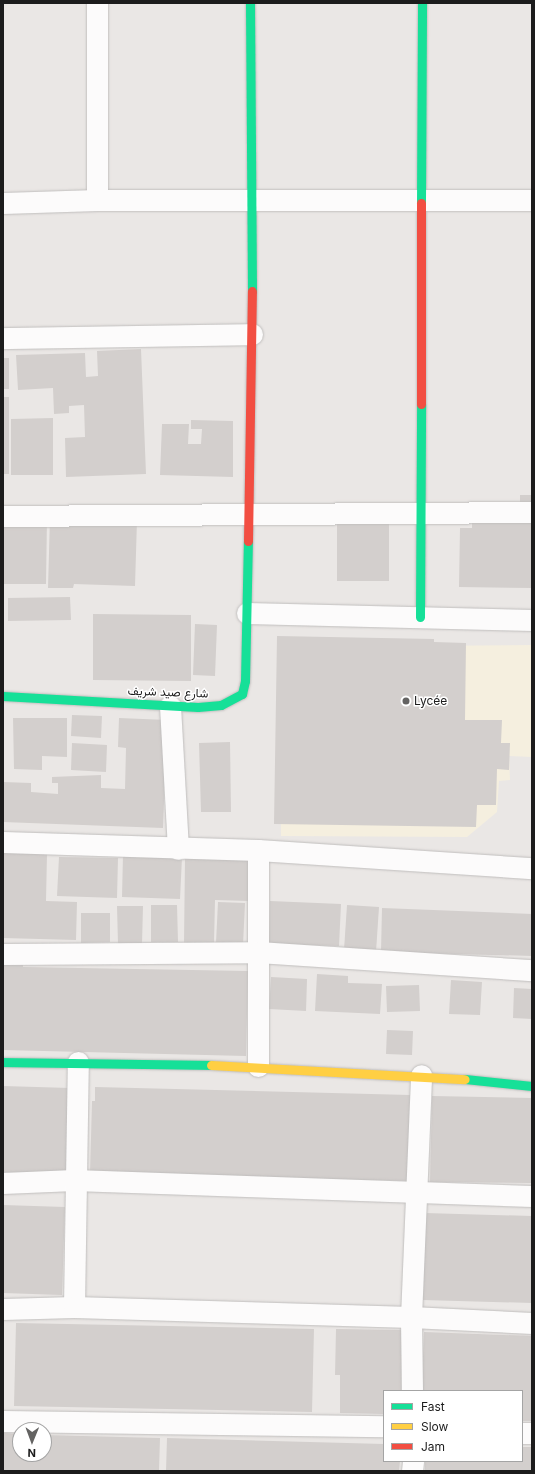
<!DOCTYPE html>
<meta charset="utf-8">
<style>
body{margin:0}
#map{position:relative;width:535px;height:1474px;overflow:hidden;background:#eae7e5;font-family:Inter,Vazirmatn,sans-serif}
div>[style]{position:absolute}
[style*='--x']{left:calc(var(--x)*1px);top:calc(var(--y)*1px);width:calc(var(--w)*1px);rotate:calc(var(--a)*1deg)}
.education>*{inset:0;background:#f5efdf}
.building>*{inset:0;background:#d3cfcd}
.roads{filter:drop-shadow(0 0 1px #c0bebd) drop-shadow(0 0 1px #c0bebd)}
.street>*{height:21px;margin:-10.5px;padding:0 10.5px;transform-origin:10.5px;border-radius:10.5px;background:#fcfbfb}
.fast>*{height:9px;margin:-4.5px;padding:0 4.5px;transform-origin:4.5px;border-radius:4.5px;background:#16e098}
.slow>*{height:9px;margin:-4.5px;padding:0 4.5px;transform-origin:4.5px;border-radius:4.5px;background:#ffcf43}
.jam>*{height:9px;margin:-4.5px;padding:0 4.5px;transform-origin:4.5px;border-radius:4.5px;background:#f24e42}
.dots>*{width:11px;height:11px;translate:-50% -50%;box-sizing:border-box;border:2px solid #fff;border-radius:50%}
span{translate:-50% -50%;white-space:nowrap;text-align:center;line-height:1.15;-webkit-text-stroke:3px #fff;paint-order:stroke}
.street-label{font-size:12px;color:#1c1c1c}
.poi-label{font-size:12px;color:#1c1c1c}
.left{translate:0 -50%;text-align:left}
.frame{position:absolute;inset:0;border:4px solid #1c1c1c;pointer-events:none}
.legend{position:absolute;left:383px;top:1390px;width:140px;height:72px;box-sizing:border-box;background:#fff;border:1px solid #a4a4a4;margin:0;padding:5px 7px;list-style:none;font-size:12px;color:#1c1c1c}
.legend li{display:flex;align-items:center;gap:8px;height:20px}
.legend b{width:20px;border:1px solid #a4a4a4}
.north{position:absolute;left:12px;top:1422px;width:40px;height:40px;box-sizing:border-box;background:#fff;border:1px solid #a4a4a4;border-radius:50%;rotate:181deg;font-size:11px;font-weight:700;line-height:16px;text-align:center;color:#1c1c1c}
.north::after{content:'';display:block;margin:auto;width:14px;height:18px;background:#646362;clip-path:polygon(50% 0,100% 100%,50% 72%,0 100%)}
</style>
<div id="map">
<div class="education">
<div style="clip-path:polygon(532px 645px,532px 757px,509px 756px,510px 780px,499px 781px,497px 812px,467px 837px,281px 836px,279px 647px)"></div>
</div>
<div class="building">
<div style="clip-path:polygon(141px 349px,146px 474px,66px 477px,65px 438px,85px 437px,84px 405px,69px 406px,69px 413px,54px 414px,53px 388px,18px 390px,16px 355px,85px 353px,86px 377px,98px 376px,97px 351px)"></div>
<div style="clip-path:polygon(3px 358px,9px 358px,9px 389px,3px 389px)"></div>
<div style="clip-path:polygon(3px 397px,9px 397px,9px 474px,3px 474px)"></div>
<div style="clip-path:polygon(53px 418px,53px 475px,11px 475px,11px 419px)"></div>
<div style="clip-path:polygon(191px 420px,233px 421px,233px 477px,160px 475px,162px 424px,189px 424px,188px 444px,201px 444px,202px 429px,191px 429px)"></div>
<div style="clip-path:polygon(520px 495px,532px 495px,532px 514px,520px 505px)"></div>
<div style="clip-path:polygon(472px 514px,532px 515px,532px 588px,459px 587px,460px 528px,472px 528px)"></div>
<div style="clip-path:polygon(3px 516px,47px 517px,46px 584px,3px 584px)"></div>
<div style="clip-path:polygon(50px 517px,137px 520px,135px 586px,74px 584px,73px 588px,48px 588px)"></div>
<div style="clip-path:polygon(337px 519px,389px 519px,389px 581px,337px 581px)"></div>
<div style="clip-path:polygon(70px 597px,71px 620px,8px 621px,8px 598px)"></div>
<div style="clip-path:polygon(93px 614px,191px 615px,191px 681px,93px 680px)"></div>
<div style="clip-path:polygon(195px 624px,217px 625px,215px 676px,193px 675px)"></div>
<div style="clip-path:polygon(277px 636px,434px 639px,434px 642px,466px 643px,465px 720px,502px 720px,501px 743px,510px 743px,509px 770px,497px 769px,496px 805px,477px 805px,476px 827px,274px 824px)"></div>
<div style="clip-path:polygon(72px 715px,102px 716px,101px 738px,71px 736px)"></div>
<div style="clip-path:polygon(13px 718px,67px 718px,67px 757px,42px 756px,42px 770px,14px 769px)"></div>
<div style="clip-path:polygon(119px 718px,167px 720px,163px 828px,3px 822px,3px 782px,31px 783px,31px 792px,58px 794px,58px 783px,52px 783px,52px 777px,101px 775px,101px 788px,125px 789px,126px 748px,118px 747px)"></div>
<div style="clip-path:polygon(230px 742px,231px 812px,201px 812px,199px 743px)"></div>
<div style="clip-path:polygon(72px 743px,107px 745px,106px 772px,71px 770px)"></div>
<div style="clip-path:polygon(3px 853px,47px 854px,46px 901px,77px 902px,76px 940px,3px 938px)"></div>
<div style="clip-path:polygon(123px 855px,182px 857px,180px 899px,122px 897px)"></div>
<div style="clip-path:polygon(59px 857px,118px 858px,117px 898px,57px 896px)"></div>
<div style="clip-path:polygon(185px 858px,251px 859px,250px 901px,215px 900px,214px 943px,184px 943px)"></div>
<div style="clip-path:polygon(270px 901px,341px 904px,339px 946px,269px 944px)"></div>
<div style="clip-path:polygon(218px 902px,245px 903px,243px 945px,216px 943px)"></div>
<div style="clip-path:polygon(151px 905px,177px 905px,178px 942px,151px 942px)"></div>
<div style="clip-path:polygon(347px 905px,379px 907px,376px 952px,344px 950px)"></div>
<div style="clip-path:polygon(117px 906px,143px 906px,142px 944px,118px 944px)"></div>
<div style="clip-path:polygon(382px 908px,532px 914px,532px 956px,381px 952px)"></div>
<div style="clip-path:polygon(81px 913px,110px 913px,110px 942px,81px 943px)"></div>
<div style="clip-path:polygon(3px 964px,23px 964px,23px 967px,248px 971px,246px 1056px,3px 1050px)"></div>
<div style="clip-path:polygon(317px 974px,348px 976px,348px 983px,382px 984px,380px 1014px,315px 1011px)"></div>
<div style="clip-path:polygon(271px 977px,307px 979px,306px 1011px,269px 1009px)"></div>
<div style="clip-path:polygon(451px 980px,482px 982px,480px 1015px,449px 1014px)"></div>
<div style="clip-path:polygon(419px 985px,420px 1011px,387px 1012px,386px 986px)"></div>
<div style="clip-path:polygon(514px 988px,532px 989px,532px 1019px,513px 1018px)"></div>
<div style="clip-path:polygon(387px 1030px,413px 1031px,412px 1055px,386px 1054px)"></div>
<div style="clip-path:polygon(3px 1086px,70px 1088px,68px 1173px,3px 1172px)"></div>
<div style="clip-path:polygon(95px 1087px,410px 1095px,408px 1181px,90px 1174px,92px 1101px,95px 1101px)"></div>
<div style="clip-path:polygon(432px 1096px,532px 1098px,532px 1183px,430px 1182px)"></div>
<div style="clip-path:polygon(3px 1205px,65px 1207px,62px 1295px,3px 1293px)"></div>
<div style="clip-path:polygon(425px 1213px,532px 1216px,532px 1303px,423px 1300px)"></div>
<div style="clip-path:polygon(16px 1323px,314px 1329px,312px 1412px,14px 1406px)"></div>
<div style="clip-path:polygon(336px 1329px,402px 1330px,401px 1391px,384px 1391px,384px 1414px,340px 1413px,340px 1375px,335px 1375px)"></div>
<div style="clip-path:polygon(424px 1332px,532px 1336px,532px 1421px,522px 1421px,522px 1391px,418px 1391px,418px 1380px,422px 1381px)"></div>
<div style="clip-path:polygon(3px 1433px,20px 1434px,20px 1454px,44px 1454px,44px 1435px,160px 1438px,159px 1471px,3px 1471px)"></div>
<div style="clip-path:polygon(167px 1438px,384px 1444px,384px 1461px,400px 1461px,399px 1471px,166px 1471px)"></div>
<div style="clip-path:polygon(522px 1447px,532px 1447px,532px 1471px,425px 1471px,425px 1461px,522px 1461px)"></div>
</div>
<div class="roads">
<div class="street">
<div style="--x:97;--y:3;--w:197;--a:90"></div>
<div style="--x:3;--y:203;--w:94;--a:-1.8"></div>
<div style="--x:97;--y:200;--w:435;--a:0"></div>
<div style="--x:3;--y:338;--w:249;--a:-0.9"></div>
<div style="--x:3;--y:516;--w:529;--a:-0.43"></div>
<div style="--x:247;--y:613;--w:285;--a:1.4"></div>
<div style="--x:170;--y:706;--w:143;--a:86.8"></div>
<div style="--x:3;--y:842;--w:255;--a:1.8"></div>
<div style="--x:258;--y:850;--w:275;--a:3.8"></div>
<div style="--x:258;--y:850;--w:216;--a:90"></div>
<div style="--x:3;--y:954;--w:255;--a:-0.4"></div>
<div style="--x:258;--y:952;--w:275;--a:3.8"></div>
<div style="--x:3;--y:1183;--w:71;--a:-2.4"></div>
<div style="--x:74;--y:1180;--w:458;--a:2"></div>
<div style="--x:74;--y:1307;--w:245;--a:-89.1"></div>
<div style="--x:3;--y:1309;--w:71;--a:-1.6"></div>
<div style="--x:74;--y:1307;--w:337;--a:1.7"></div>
<div style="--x:411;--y:1317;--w:121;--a:2.8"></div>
<div style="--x:412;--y:1391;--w:74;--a:-90.8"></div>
<div style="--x:411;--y:1317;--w:242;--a:-87.6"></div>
<div style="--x:3;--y:1421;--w:381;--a:0.8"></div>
<div style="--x:522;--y:1433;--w:10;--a:0"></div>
<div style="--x:412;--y:1471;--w:10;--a:-84"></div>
</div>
<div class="fast">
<div style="--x:250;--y:3;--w:288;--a:89.6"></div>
<div style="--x:421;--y:203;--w:200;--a:-89.7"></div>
<div style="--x:420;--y:617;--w:213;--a:-89.7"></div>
<div style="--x:3;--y:696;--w:195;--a:3.2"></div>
<div style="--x:198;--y:707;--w:23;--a:-5"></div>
<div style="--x:221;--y:705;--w:24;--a:-28"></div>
<div style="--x:242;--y:694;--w:13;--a:-77"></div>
<div style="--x:245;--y:681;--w:140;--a:-88.8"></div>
<div style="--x:3;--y:1062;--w:208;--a:0.8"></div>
<div style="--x:465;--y:1079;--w:67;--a:6"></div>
</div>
<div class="slow">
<div style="--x:211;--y:1065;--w:254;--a:3.2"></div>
</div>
<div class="jam">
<div style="--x:421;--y:404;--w:201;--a:-90"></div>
<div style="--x:248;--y:541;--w:250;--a:-89.1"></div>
</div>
</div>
<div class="dots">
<div style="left:406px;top:701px;background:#646362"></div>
</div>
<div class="street-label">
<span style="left:168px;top:692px;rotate:2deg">شارع صيد شريف</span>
</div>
<div class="poi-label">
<span class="left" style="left:414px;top:701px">Lycée</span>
</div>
<div class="frame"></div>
<ul class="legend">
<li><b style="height:5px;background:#16e098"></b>Fast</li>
<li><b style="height:5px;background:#ffcf43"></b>Slow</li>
<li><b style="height:5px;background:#f24e42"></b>Jam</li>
</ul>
<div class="north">N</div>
</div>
